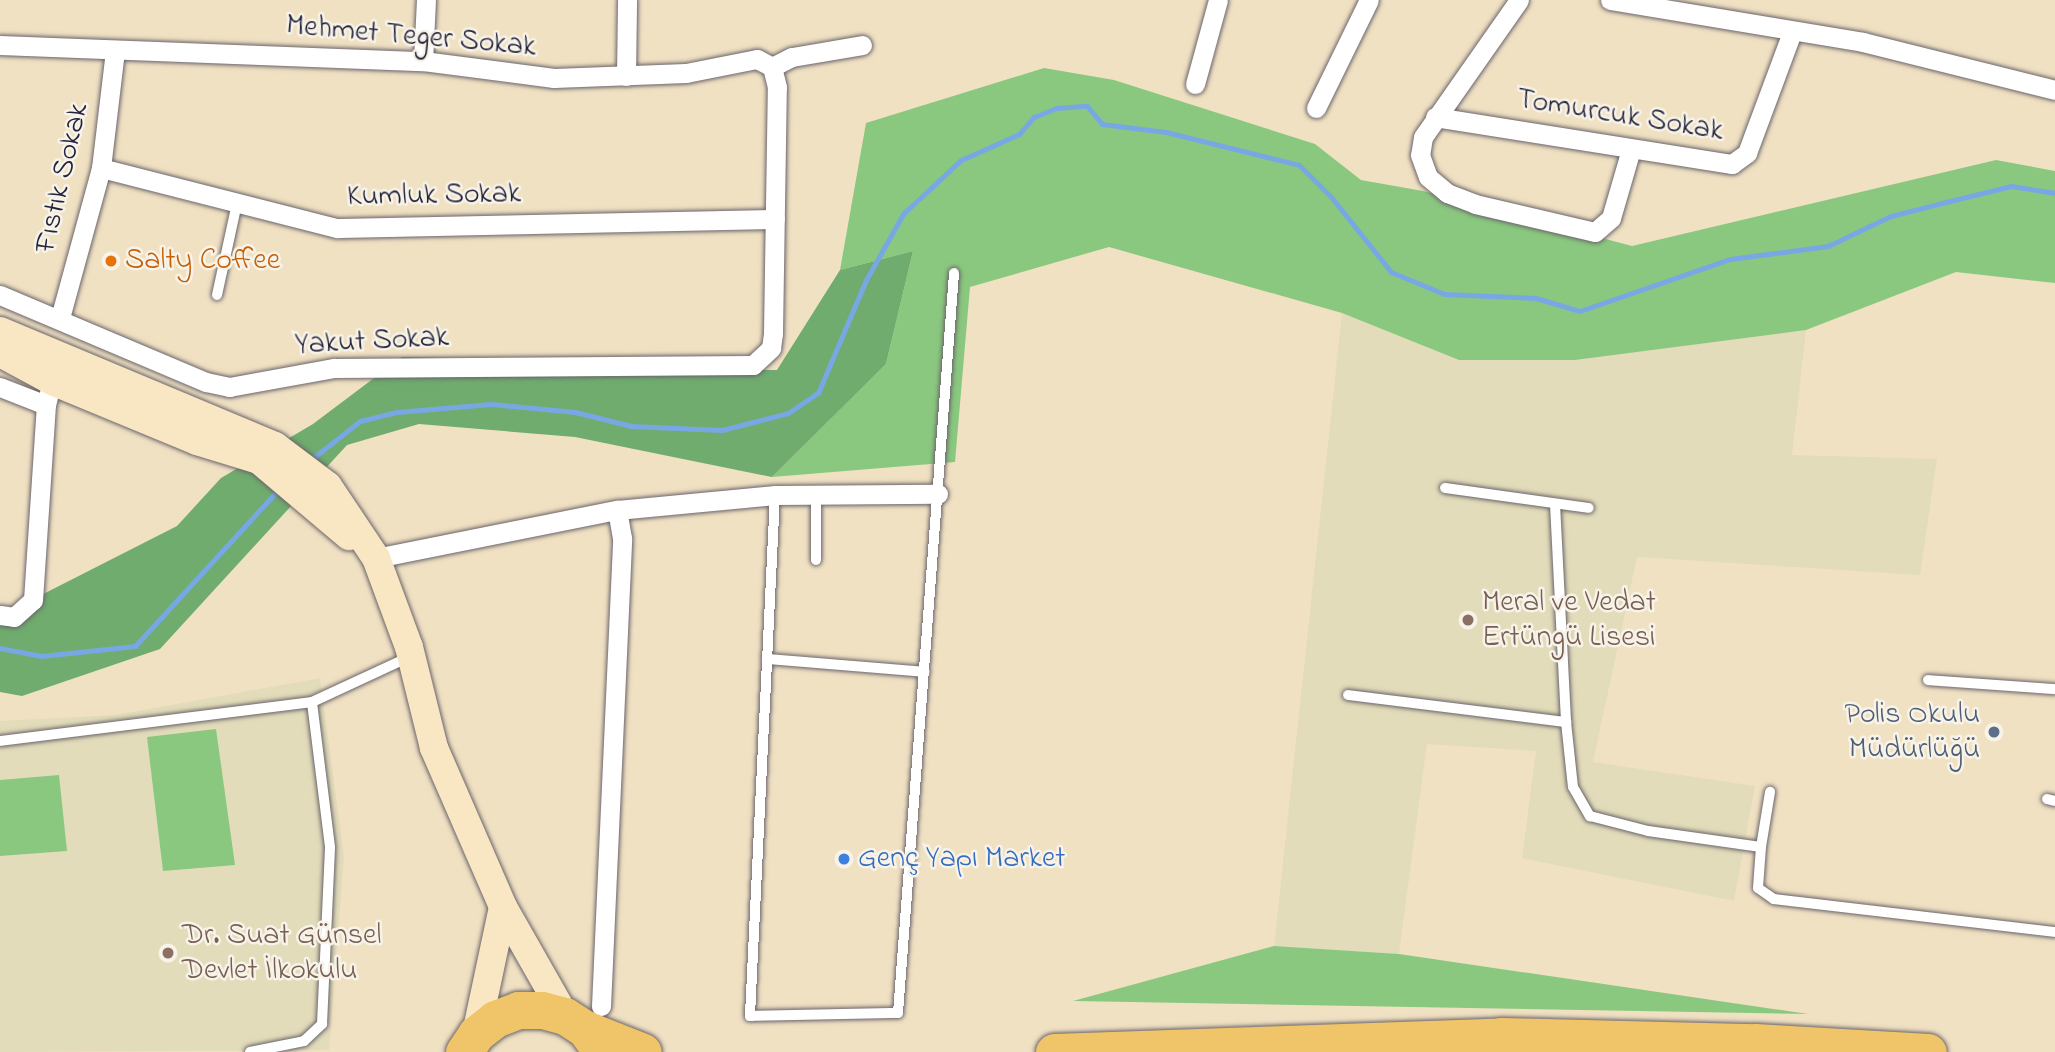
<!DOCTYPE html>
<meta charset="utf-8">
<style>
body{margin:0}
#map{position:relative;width:2055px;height:1052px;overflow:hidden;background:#f1e1c3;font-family:"Indie Flower",sans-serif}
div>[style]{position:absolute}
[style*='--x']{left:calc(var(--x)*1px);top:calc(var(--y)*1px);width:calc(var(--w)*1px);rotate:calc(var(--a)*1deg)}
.built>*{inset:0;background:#e2dcba}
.green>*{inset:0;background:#8ac87f}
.forest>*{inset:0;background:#6fac6e}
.stream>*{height:5px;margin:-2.5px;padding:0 2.5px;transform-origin:2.5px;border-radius:2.5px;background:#78a8e3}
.roads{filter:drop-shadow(0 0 2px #6a656b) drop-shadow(0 0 2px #6a656b)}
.lane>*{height:10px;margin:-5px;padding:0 5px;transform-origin:5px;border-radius:5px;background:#fff}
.street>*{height:19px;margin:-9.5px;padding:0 9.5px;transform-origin:9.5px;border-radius:9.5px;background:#fff}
.secondary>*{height:28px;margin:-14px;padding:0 14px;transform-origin:14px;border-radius:14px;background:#f9e7c3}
.highway>*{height:37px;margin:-18.5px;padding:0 18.5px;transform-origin:18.5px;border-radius:18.5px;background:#f0c469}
.dots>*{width:19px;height:19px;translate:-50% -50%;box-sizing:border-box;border:4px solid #f7f3e8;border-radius:50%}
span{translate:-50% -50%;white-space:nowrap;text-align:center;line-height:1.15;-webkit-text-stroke:5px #f7f3e8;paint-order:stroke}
.street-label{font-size:30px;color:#22223b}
.food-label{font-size:30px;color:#c56008}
.left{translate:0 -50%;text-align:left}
.education-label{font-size:30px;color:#785e54}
.service-label{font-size:30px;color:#4e5e75}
.right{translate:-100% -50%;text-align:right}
.shop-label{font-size:30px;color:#366cbe}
</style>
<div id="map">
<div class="built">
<div style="clip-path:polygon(1342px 313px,1460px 360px,1575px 360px,1806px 330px,1792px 455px,1937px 459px,1920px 575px,1637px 557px,1593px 762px,1755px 786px,1734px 901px,1522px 858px,1536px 751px,1427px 744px,1399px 954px,1274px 946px)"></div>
<div style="clip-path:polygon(320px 678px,344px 856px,329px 1050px,0 1052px,0 721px,116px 715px)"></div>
</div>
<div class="green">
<div style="clip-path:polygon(1044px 68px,1114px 80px,1315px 144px,1361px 180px,1423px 191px,1632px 246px,1996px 160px,2055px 171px,2055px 283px,1956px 272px,1806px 330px,1575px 360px,1459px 360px,1342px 313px,1109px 247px,970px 287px,955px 462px,772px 477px,886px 364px,913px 251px,840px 270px,866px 123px)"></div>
<div style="clip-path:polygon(216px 729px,235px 865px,163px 871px,147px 737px)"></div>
<div style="clip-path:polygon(59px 775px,67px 851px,0 856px,0 780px)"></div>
<div style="clip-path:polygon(1274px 946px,1399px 954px,1808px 1014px,1073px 1001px)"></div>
</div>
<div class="forest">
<div style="clip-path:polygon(913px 251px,886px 364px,772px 477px,575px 437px,419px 424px,347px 445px,160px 649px,22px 696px,0 692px,0 616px,177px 526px,221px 478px,313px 424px,402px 357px,500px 359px,656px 371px,777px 370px,840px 270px)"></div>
</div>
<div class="stream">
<div style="--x:309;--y:461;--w:65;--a:-38.1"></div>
<div style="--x:360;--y:421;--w:38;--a:-14"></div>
<div style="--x:397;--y:412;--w:94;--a:-4.9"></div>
<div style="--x:491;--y:404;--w:84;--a:5.4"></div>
<div style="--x:575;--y:412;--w:58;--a:14"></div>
<div style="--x:631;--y:426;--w:91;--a:2.5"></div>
<div style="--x:722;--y:430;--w:68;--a:-14.4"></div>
<div style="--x:788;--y:413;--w:36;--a:-34"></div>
<div style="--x:818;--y:393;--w:123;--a:-67"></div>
<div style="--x:866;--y:280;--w:76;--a:-60.7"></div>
<div style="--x:903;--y:214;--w:79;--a:-43"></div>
<div style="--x:961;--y:160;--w:64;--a:-24.1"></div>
<div style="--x:1019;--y:134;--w:23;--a:-49"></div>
<div style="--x:1034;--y:117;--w:24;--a:-22"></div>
<div style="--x:1056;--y:108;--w:31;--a:-4"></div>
<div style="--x:1087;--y:106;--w:23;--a:50"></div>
<div style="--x:1102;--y:124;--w:64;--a:7.1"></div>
<div style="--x:1166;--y:132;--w:137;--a:13.9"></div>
<div style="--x:1299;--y:165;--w:47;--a:45"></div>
<div style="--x:1332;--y:198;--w:95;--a:51.4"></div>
<div style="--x:1391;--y:272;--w:57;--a:22.5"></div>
<div style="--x:1444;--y:294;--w:92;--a:2.5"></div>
<div style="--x:1536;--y:298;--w:46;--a:16.5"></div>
<div style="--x:1580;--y:311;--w:159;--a:-19.1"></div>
<div style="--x:1730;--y:259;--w:99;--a:-7.6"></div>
<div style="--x:1828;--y:246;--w:70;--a:-25.5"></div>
<div style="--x:1891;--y:216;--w:57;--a:-14.3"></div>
<div style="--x:1946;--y:202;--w:67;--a:-13.8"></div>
<div style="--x:2011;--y:186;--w:45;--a:9"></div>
<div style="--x:0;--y:648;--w:42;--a:11"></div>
<div style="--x:41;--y:656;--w:95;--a:-6.1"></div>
<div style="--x:135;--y:646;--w:213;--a:-47.5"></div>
</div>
<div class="roads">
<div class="lane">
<div style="--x:217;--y:295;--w:94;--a:-77.7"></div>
<div style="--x:1445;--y:488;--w:145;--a:7.9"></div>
<div style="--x:775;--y:495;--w:522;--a:92.75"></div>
<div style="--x:750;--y:1016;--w:148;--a:-1.2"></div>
<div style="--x:898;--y:1013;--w:742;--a:-85.67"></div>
<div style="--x:1555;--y:504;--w:218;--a:87.1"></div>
<div style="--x:816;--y:560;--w:65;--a:-90"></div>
<div style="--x:767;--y:659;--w:158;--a:4.7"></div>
<div style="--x:1928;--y:680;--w:127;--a:4.1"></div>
<div style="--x:1348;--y:695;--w:220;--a:7.1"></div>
<div style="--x:1566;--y:722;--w:65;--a:83.9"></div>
<div style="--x:1573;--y:787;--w:34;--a:60"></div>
<div style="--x:1590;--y:816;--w:60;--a:14.5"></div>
<div style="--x:1648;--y:831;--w:114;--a:8.1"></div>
<div style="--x:1761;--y:847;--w:41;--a:94.2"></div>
<div style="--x:1758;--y:888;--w:19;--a:35"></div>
<div style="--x:1774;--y:899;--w:283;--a:6.7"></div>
<div style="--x:0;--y:741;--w:314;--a:-7.1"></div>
<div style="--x:312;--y:702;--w:105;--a:-24.9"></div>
<div style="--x:2047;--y:799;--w:8;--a:14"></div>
<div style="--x:1761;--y:847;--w:56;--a:-80.7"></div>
<div style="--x:250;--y:1052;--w:55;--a:-11.5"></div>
<div style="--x:304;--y:1041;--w:25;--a:-43"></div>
<div style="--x:322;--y:1024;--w:177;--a:-87.4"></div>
<div style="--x:330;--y:847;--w:146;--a:-97.1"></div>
</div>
<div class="street">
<div style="--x:1519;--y:0;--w:167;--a:125"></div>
<div style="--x:1423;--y:137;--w:18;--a:99"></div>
<div style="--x:1420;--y:155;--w:23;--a:70"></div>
<div style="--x:1428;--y:177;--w:25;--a:40"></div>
<div style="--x:1447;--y:193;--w:30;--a:21"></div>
<div style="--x:1475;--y:204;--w:123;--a:13.1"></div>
<div style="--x:1595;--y:232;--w:21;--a:-41"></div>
<div style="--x:1611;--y:218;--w:72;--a:-73.8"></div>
<div style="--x:1610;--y:0;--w:256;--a:9.4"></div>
<div style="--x:1863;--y:42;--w:198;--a:14"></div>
<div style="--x:0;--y:45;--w:423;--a:2.2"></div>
<div style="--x:423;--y:61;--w:132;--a:7.4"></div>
<div style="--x:554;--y:78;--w:132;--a:-2.2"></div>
<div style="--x:686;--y:73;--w:72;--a:-11.2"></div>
<div style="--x:757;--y:59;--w:17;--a:28"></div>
<div style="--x:423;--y:61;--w:61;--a:-87.2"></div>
<div style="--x:772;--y:67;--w:22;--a:-27"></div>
<div style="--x:792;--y:57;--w:71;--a:-9.7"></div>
<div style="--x:626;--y:76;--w:76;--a:-89.2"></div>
<div style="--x:1195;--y:84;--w:87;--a:-74.7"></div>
<div style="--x:1316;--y:108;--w:120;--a:-63.9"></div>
<div style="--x:1435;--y:117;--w:301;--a:9"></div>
<div style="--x:1732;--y:164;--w:19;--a:-36"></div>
<div style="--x:1747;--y:153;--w:129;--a:-69.6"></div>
<div style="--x:101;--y:168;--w:244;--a:14.3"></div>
<div style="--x:337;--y:228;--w:438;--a:-1.2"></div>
<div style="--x:0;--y:295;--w:224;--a:22.9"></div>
<div style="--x:206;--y:382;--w:24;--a:12"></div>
<div style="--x:229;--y:387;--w:107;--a:-10.3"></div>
<div style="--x:334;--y:368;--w:419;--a:-0.4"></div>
<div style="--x:753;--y:365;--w:25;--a:-43"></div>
<div style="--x:771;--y:348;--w:15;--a:-82"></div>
<div style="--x:773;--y:333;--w:246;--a:-89.1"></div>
<div style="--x:777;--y:87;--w:21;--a:-104"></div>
<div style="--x:60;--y:318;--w:156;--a:-74.7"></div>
<div style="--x:101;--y:168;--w:119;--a:-83.2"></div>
<div style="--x:0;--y:387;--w:49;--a:21.4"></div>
<div style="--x:376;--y:558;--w:246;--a:-11.3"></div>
<div style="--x:617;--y:510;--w:159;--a:-5.4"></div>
<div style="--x:775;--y:495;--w:163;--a:-0.4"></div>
<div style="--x:0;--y:615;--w:14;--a:8"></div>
<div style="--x:14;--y:617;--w:25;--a:-42"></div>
<div style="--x:33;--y:600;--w:195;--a:-86.2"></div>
<div style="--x:46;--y:405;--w:25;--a:-76"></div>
<div style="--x:601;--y:1006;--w:468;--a:-87.4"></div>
<div style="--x:622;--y:538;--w:28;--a:-100"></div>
</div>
<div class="secondary">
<div style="--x:0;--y:331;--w:298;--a:22.7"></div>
<div style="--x:275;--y:446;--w:66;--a:37"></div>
<div style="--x:328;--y:486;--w:87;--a:56.3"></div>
<div style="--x:376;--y:558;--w:95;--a:69.7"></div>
<div style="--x:409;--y:647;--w:104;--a:76.1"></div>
<div style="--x:434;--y:748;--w:173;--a:66.5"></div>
<div style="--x:503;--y:907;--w:125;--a:60.4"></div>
<div style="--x:0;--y:353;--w:59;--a:28.3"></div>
<div style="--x:52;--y:381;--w:157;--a:22.5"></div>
<div style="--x:197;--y:441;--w:65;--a:17"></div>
<div style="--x:259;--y:460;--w:118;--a:40.2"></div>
<div style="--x:476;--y:1034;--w:130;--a:-78"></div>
</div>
<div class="highway">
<div style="--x:585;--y:1029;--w:62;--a:21.6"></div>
<div style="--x:464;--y:1052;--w:22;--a:-56"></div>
<div style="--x:476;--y:1034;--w:24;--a:-38"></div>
<div style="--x:495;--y:1019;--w:25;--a:-21"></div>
<div style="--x:518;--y:1010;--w:24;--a:0"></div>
<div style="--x:542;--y:1010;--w:24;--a:15"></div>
<div style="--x:565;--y:1016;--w:24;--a:33"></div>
<div style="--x:585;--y:1029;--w:29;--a:54"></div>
<div style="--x:1054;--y:1052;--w:447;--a:-2"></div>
<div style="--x:1501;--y:1036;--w:254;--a:1.4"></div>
<div style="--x:1755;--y:1042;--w:173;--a:3.3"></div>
</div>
</div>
<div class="dots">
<div style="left:111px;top:261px;background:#e8710a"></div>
<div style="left:1468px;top:620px;background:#8d6e63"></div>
<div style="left:1994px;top:732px;background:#5c6f8a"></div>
<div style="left:844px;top:859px;background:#3f7fe0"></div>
<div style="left:168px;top:953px;background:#8d6e63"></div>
</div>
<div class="street-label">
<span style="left:411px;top:37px;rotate:5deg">Mehmet Teger Sokak</span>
<span style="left:1620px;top:116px;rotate:9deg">Tomurcuk Sokak</span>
<span style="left:63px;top:178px;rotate:-77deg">Fıstık Sokak</span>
<span style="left:434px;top:196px;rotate:-1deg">Kumluk Sokak</span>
<span style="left:372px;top:342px;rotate:-3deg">Yakut Sokak</span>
</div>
<div class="food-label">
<span class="left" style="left:125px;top:261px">Salty Coffee</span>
</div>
<div class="education-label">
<span class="left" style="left:1482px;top:620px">Meral ve Vedat<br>Ertüngü Lisesi</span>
<span class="left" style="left:182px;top:953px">Dr. Suat Günsel<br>Devlet İlkokulu</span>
</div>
<div class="service-label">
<span class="right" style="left:1980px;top:732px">Polis Okulu<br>Müdürlüğü</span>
</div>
<div class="shop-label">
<span class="left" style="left:858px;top:859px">Genç Yapı Market</span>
</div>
</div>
